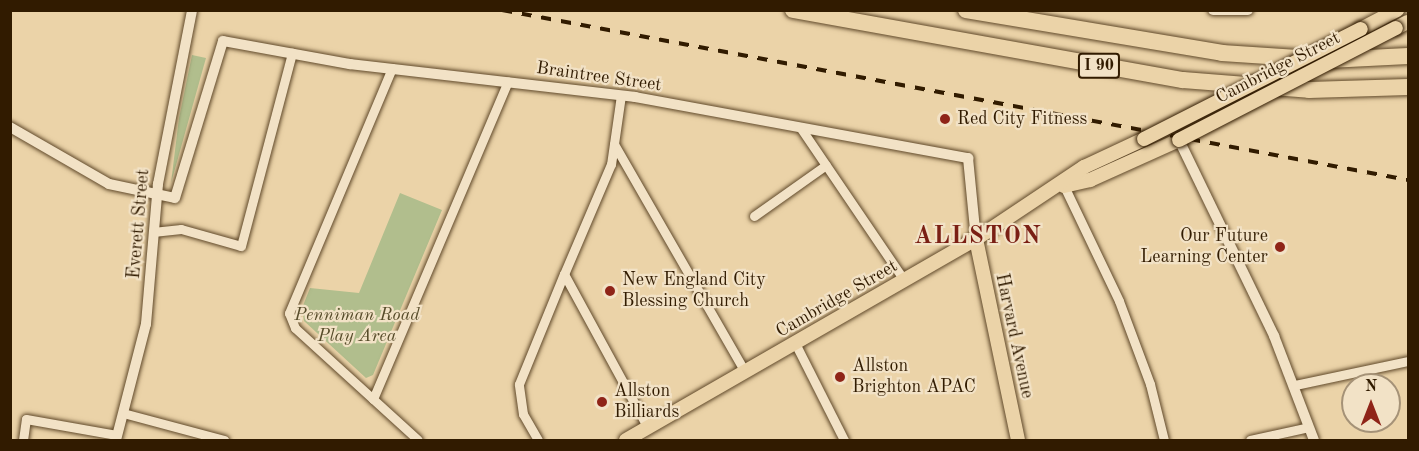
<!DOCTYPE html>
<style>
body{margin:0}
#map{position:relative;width:1419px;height:451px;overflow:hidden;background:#ebd3a8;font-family:"Old Standard TT",serif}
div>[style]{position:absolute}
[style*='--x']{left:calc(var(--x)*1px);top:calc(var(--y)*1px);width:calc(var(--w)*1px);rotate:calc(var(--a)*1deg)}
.green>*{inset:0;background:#b1be8d}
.roads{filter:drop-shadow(0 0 2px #60492a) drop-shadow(0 0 2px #60492a)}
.minor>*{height:9px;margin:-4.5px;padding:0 4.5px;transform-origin:4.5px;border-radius:4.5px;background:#f2e2c6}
.tertiary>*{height:10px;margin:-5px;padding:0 5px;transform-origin:5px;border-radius:5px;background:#f2e2c6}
.primary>*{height:14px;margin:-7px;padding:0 7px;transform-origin:7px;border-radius:7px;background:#ebd3a8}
.motorway>*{height:16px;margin:-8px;padding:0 8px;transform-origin:8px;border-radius:8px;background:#ebd3a8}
.rail>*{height:4px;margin-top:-2px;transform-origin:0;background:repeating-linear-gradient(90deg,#311b00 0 10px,transparent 0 20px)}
.bridges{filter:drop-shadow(0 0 2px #311b00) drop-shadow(0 0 2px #311b00)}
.primary-bridge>*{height:14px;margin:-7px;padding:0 7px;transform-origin:7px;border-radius:7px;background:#ebd3a8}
.dots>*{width:16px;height:16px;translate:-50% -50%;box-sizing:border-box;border:3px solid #f2e2c6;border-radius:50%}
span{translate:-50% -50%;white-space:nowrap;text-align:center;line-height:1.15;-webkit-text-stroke:4.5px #f2e2c6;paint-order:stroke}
.shield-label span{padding:2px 4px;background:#f2e2c6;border:2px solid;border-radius:4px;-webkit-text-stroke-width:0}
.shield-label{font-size:16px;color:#311b00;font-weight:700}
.street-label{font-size:18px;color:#311b00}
.poi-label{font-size:18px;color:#311b00}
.left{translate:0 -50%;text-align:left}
.right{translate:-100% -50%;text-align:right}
.park-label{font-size:18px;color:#574c2a;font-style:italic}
.district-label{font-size:24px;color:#7a1f14;font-weight:700;letter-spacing:1.5px}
.frame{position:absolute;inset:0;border:12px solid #311b00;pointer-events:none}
.north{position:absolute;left:1341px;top:373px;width:60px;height:60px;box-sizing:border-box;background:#f2e2c6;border:2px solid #a59277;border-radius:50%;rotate:0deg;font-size:16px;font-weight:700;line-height:24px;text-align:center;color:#311b00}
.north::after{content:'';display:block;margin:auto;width:21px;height:27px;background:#8f2418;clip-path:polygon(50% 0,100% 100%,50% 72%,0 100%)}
</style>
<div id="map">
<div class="green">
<div style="clip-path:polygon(192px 55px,206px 58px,171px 183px,179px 118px)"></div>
<div style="clip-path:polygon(400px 193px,442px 210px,373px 375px,366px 378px,304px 321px,302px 308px,310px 288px,359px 293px)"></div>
</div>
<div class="roads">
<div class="minor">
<div style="--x:392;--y:68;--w:266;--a:112.8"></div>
<div style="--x:289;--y:313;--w:16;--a:68"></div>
<div style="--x:295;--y:328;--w:166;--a:42.3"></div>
<div style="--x:621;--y:95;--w:70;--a:98.2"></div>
<div style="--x:611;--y:164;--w:120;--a:113.1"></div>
<div style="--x:564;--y:274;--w:175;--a:61.4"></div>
<div style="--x:800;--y:127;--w:185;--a:55.8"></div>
<div style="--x:614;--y:144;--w:263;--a:60.1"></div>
<div style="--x:1064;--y:186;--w:127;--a:64.4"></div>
<div style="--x:1119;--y:301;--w:89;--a:69.5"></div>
<div style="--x:1150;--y:384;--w:58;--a:76"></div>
<div style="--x:754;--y:216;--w:88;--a:-35.3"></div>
<div style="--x:153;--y:232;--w:28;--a:-6"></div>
<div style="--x:181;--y:229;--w:62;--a:15.8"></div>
<div style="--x:241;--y:246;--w:200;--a:-75.2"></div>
<div style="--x:795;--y:343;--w:109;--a:63.2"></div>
<div style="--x:1295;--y:385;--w:116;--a:-12"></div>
<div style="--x:373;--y:399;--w:345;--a:-67"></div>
<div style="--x:123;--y:413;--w:105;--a:15"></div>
<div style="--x:23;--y:440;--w:21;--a:-82"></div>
<div style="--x:26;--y:419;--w:92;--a:10"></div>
<div style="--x:538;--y:440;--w:30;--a:-120"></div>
<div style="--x:523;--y:414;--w:30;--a:-98"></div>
<div style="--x:519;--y:384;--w:119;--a:-67.8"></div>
<div style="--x:1250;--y:440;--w:60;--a:-12.4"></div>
</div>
<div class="tertiary">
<div style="--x:1213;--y:10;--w:35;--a:0"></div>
<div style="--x:10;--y:127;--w:114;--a:29.9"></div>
<div style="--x:109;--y:184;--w:67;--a:12"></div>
<div style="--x:175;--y:198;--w:164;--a:-73"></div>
<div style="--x:223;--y:41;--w:129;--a:10.3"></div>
<div style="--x:350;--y:64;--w:287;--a:6.6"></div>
<div style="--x:635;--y:97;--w:339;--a:10.4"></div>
<div style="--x:968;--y:158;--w:81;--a:84.4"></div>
<div style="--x:1179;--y:140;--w:218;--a:64.1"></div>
<div style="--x:1274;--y:336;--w:111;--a:69"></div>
<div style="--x:116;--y:440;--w:120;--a:-75.5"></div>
<div style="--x:146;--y:324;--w:141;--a:-85.1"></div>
<div style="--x:158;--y:184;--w:177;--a:-78.9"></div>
</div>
<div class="primary">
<div style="--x:1396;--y:28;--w:13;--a:-27"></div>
<div style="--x:1361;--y:29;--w:41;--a:-27.8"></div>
<div style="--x:1064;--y:186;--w:27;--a:-13"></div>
<div style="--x:1090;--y:180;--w:98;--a:-24.2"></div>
<div style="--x:976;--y:239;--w:205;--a:78.2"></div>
<div style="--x:626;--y:440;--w:404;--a:-29.9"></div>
<div style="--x:976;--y:239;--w:130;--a:-33.7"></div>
<div style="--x:1084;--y:167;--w:66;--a:-25"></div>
</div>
<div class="motorway">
<div style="--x:793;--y:10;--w:396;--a:10.2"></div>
<div style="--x:1183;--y:80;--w:126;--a:4.5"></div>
<div style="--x:1309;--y:90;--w:99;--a:-1.7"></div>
<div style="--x:966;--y:10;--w:260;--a:9.5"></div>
<div style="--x:1222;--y:53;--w:106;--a:3.8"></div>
<div style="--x:1328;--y:60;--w:80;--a:-2.9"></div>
</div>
</div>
<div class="rail">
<div style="--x:502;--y:10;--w:922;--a:10.63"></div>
</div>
<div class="bridges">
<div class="primary-bridge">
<div style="--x:1144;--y:139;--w:243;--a:-26.9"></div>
<div style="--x:1179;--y:140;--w:244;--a:-27.3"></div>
</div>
</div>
<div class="dots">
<div style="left:945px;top:119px;background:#8f2418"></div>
<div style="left:1280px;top:247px;background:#8f2418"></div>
<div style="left:610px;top:291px;background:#8f2418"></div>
<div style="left:840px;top:377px;background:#8f2418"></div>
<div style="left:602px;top:402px;background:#8f2418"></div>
</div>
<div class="shield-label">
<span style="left:1099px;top:66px">I 90</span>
</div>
<div class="street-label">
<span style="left:1278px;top:68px;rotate:-27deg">Cambridge Street</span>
<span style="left:599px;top:77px;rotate:8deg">Braintree Street</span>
<span style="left:139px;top:224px;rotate:-85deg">Everett Street</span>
<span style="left:837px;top:299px;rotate:-30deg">Cambridge Street</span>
<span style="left:1014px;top:336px;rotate:78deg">Harvard Avenue</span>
</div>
<div class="poi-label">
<span class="left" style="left:957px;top:119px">Red City Fitness</span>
<span class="right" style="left:1268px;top:247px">Our Future<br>Learning Center</span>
<span class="left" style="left:622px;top:291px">New England City<br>Blessing Church</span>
<span class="left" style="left:852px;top:377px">Allston<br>Brighton APAC</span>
<span class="left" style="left:614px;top:402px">Allston<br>Billiards</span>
</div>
<div class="park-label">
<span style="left:357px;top:326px">Penniman Road<br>Play Area</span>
</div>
<div class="district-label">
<span style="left:978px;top:238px">ALLSTON</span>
</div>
<div class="frame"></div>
<div class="north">N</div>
</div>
